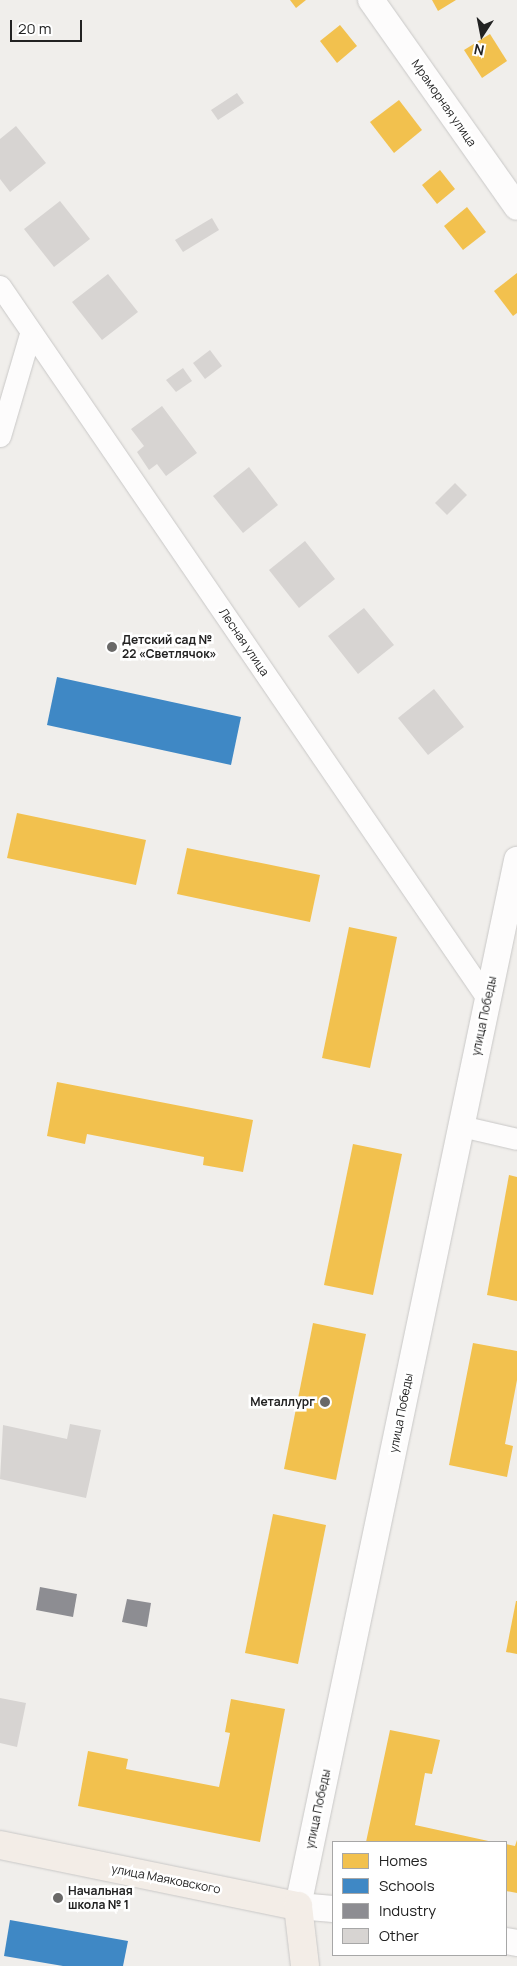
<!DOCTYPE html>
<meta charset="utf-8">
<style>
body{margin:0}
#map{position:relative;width:517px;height:1966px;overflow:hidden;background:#f0eeeb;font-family:Manrope,sans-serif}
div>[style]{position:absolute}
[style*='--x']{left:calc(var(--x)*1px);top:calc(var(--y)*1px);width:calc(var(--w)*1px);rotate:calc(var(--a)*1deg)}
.homes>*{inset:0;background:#f2c14e}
.schools>*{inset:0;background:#3f88c5}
.industry>*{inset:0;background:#8d8d92}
.building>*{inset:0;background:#d7d4d2}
.roads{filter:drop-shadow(0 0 1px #c9c8c7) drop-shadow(0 0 1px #c9c8c7)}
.minor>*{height:21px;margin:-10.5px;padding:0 10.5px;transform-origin:10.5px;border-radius:10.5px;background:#fdfcfc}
.tertiary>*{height:26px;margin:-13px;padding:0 13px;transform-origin:13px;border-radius:13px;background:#fdfcfc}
.primary>*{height:28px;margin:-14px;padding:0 14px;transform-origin:14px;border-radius:14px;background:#f3ede7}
.dots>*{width:14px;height:14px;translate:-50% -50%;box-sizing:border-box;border:2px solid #fff;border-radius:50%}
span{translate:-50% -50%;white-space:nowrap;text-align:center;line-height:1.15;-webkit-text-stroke:5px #fff;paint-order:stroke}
.street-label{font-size:12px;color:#222}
.poi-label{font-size:12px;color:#222;font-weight:700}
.left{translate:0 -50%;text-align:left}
.right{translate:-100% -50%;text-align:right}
.legend{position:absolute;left:332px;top:1841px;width:175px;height:115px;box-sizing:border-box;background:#fff;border:1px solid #a7a7a7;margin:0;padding:6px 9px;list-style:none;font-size:15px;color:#222}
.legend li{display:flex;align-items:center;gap:10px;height:25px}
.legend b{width:25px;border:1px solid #a7a7a7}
.north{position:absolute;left:457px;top:10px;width:50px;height:50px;-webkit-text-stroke:4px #fff;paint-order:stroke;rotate:191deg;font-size:14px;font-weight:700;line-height:20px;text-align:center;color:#222}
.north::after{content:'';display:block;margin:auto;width:18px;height:22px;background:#222;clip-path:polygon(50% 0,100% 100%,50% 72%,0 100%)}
.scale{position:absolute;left:10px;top:20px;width:72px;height:22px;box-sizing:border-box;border:2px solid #222;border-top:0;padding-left:6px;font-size:15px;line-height:18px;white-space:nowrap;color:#222;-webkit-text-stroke:4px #fff;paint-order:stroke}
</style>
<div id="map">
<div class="homes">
<div style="clip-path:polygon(290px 0,306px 0,296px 8px)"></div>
<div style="clip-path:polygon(432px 0,456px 0,438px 11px)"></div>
<div style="clip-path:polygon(340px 25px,357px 46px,337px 63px,320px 41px)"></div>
<div style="clip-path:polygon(490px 34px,507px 61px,482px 78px,464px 50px)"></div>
<div style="clip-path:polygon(399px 100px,422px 130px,394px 153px,370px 122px)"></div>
<div style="clip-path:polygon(440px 170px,455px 189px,437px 204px,422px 185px)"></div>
<div style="clip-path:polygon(467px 207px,486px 232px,463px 250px,444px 226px)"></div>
<div style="clip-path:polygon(517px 273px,517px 313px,513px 316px,494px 291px)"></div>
<div style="clip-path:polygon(17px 813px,146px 840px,136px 885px,7px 858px)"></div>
<div style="clip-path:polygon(187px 848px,320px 875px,310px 922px,177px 894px)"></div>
<div style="clip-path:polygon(349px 927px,397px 937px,370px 1068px,322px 1058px)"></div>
<div style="clip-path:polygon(57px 1082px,253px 1120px,243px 1172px,203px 1165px,204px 1157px,87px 1134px,85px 1144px,47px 1136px)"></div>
<div style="clip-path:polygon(353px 1144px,402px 1154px,373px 1295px,324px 1285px)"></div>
<div style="clip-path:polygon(509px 1175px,517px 1177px,517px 1301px,487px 1295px)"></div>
<div style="clip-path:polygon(313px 1323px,366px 1334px,336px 1480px,284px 1469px)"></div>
<div style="clip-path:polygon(473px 1343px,517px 1351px,517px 1380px,505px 1444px,513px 1446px,507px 1477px,449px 1465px)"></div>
<div style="clip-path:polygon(273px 1514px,326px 1525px,298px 1664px,245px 1653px)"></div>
<div style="clip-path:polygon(516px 1601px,517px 1601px,517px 1654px,506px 1652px)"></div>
<div style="clip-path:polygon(231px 1699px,285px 1709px,260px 1842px,78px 1806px,88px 1751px,128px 1759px,126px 1769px,219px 1787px,230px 1733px,225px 1732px)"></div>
<div style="clip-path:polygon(390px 1730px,440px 1740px,432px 1774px,425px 1773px,415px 1825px,493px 1842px,366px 1842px)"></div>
<div style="clip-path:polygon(517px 1840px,517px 1893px,506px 1891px,506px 1844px,515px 1846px)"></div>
</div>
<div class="schools">
<div style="clip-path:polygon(57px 677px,241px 717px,231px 765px,47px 725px)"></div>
<div style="clip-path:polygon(10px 1920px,128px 1941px,123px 1966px,63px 1966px,4px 1956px)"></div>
</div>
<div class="industry">
<div style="clip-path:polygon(40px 1587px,77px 1594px,73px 1617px,36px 1610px)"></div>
<div style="clip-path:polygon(127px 1599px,151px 1603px,147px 1627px,122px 1622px)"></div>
</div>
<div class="building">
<div style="clip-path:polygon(237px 93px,244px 103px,218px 120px,211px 110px)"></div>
<div style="clip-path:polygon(16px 126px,46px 163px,10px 192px,0 179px,0 139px)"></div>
<div style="clip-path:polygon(60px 201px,90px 239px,54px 267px,24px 229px)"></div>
<div style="clip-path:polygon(212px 218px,219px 230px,183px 252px,175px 240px)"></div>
<div style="clip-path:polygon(108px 274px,138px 312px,102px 340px,72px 302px)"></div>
<div style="clip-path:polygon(210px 350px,222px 366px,205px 379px,193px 363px)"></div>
<div style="clip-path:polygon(183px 368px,192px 381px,176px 392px,166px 380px)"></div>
<div style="clip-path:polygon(162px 406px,197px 453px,166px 476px,157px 464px,149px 470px,137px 452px,144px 446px,131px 429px)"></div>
<div style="clip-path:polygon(249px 467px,278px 505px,243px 533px,213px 496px)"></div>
<div style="clip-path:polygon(455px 483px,467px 495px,447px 515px,435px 503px)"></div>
<div style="clip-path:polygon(305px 541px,335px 579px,299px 608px,269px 570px)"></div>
<div style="clip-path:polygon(364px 608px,394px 645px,358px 674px,328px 636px)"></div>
<div style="clip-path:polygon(434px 689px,464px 727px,428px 755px,398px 718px)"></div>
<div style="clip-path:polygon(70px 1424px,101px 1430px,86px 1498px,0 1479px,3px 1425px,67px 1439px)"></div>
<div style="clip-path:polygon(0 1698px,26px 1703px,17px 1747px,0 1743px)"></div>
</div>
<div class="roads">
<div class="minor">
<div style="--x:0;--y:286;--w:863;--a:55.63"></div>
<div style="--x:0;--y:436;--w:109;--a:-73.6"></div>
<div style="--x:461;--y:1126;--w:57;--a:13.1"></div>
</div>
<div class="tertiary">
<div style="--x:371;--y:0;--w:253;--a:54.8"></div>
<div style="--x:333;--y:1909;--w:35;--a:-175"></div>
<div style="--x:298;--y:1906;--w:1069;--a:-78.17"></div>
<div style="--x:506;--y:1941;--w:11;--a:10"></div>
</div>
<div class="primary">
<div style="--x:0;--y:1845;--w:304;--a:11.6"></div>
<div style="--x:298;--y:1906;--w:60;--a:83.3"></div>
</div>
</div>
<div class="dots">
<div style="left:112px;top:647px;background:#6a6968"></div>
<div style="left:325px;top:1402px;background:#6a6968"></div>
<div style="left:58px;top:1898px;background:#6a6968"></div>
</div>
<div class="street-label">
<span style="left:444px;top:103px;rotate:55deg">Мраморная улица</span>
<span style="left:244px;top:642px;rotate:56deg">Лесная улица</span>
<span style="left:484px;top:1016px;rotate:-78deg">улица Победы</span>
<span style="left:401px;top:1413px;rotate:-79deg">улица Победы</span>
<span style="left:318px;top:1809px;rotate:-78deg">улица Победы</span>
<span style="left:166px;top:1879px;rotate:11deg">улица Маяковского</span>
</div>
<div class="poi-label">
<span class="left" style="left:122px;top:647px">Детский сад №<br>22 «Светлячок»</span>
<span class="right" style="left:315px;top:1402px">Металлург</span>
<span class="left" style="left:68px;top:1898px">Начальная<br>школа № 1</span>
</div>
<ul class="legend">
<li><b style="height:14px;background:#f2c14e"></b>Homes</li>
<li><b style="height:14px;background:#3f88c5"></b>Schools</li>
<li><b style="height:14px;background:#8d8d92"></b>Industry</li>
<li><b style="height:14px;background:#d7d4d2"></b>Other</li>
</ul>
<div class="north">N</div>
<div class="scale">20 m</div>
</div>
